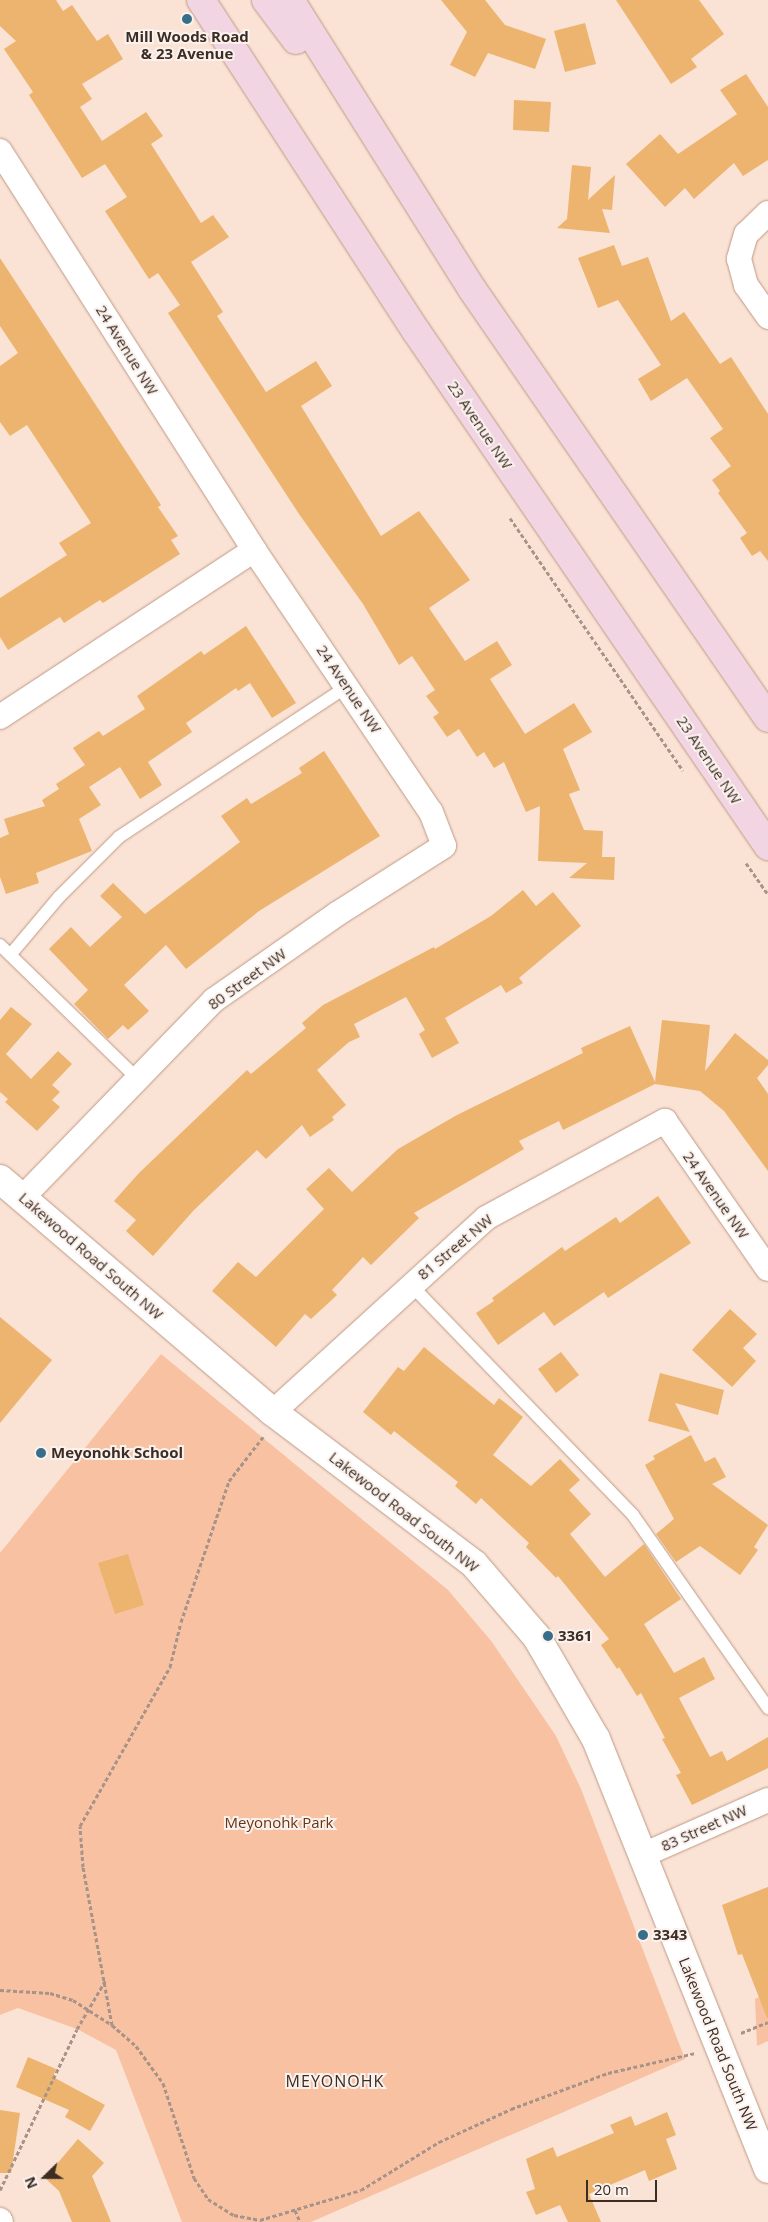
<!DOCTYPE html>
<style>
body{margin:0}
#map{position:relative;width:768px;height:2222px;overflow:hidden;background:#fae2d4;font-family:"Open Sans",sans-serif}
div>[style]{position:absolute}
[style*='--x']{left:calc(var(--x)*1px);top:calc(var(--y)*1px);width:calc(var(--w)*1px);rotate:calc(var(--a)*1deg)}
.green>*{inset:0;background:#f8c1a2}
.building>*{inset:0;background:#ecb46e}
.path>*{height:3px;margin-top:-1.5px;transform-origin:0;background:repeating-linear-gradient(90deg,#a79387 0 4px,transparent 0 6.5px)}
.roads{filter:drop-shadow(0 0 1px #be9984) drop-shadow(0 0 1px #be9984)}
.service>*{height:12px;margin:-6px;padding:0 6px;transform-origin:6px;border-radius:6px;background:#fff}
.minor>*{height:24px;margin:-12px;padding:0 12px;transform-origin:12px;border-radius:12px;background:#fff}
.tertiary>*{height:28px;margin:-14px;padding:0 14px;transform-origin:14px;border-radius:14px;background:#fff}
.secondary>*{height:28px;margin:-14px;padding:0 14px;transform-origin:14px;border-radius:14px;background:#f1d5e2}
.dots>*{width:14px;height:14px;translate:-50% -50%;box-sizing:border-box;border:2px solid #fbf2ee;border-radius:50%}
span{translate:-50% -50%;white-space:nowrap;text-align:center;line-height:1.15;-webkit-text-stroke:4px #fbf2ee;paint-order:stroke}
.poi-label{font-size:15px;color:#3c2d24;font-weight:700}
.left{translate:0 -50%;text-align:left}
.street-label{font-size:15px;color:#3c2d24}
.park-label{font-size:15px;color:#663514}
.neighbourhood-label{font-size:16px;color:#3c2d24;letter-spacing:1px}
.north{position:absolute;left:20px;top:2152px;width:50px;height:50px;-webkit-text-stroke:4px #fbf2ee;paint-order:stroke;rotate:248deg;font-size:14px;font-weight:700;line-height:20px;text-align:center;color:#3c2d24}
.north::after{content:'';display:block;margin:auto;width:18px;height:22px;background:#3c2d24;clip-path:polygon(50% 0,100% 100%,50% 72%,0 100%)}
.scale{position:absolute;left:586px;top:2180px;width:71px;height:22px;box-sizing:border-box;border:2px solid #3c2d24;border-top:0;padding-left:6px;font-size:15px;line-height:18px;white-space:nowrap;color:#3c2d24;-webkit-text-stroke:4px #fbf2ee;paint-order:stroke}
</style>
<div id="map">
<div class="green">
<div style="clip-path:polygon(161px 1354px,448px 1590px,492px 1642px,556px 1736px,581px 1789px,685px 2059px,311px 2222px,182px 2222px,116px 2050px,77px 2029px,18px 2008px,0 2015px,0 1553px)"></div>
<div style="clip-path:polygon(768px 1993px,768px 2041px,757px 2046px,755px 1999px)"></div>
</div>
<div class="building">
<div style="clip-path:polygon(0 0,56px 0,63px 11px,72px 5px,97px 41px,108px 34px,123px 59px,82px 84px,92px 99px,80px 107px,102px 141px,146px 112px,163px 136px,151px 144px,201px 223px,213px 215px,229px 237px,191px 262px,223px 312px,217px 316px,266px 392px,316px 361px,332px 386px,301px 406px,381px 536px,419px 511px,470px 580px,429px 608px,465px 661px,497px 641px,512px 665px,490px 679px,525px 734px,574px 703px,592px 732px,563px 749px,580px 790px,569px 794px,584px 830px,603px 831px,602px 857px,615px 857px,614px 880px,569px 878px,587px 863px,538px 861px,540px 806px,526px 812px,504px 762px,494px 768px,484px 752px,477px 757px,459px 729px,447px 737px,433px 717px,439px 713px,426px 696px,435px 690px,412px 656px,399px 665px,363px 604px,299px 514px,168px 313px,180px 305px,158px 273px,149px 279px,105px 211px,127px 197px,105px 164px,82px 178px,29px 95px,33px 92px,4px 49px,16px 41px,0 26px)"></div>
<div style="clip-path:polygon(441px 0,485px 0,505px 25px,546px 39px,535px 69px,488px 53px,475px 77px,450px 65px,467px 32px)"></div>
<div style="clip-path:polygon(616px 0,699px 0,724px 34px,691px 59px,697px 67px,671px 84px)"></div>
<div style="clip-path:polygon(585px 23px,596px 64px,565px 72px,554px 31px)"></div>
<div style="clip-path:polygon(746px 74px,768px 107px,768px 160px,743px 176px,734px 163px,694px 199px,685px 188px,665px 207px,626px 164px,660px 134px,678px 154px,737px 114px,720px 90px)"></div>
<div style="clip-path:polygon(514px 100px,551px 102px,549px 132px,513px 130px)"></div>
<div style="clip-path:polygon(572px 165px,591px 167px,588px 200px,615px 175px,612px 210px,602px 209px,610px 233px,557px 228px,567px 219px)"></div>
<div style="clip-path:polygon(614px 245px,622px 266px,648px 257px,671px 321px,684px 312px,720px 364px,731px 357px,768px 414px,768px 561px,760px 551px,752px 556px,740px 538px,747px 533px,718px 493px,720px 491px,712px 480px,731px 466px,710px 438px,723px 429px,687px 378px,651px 401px,638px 379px,661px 365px,618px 300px,598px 308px,578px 258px)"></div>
<div style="clip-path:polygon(0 258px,161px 505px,158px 507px,178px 536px,171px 540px,180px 554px,103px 603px,100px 600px,64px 623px,60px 617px,8px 650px,0 637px,0 598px,67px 555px,59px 543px,91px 523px,27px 425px,10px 436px,0 422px,0 366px,18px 353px,0 326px)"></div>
<div style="clip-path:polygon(246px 626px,296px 703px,272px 718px,250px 683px,238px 691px,236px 688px,186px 723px,192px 732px,148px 762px,162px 785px,140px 799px,120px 767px,89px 787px,101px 805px,79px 819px,92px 851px,36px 873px,39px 883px,6px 894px,0 877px,0 838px,9px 834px,4px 819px,45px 806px,42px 800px,59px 789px,56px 784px,85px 765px,73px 748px,99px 731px,103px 736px,145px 709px,137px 696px,201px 651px,204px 655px)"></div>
<div style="clip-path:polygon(324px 751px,380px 836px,259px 911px,186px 969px,166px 945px,124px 985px,149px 1011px,128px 1030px,123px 1025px,108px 1039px,74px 1004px,88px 990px,49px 949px,71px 927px,90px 947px,122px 917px,100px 896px,113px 883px,145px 914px,240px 842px,221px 816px,247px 798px,251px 804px,302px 773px,299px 768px)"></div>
<div style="clip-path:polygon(523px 890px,536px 906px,553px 892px,581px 926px,519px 978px,523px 983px,506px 993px,501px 985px,445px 1018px,459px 1043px,432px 1058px,419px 1034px,425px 1030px,406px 997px,354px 1024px,360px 1037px,349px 1042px,317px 1070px,346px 1105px,332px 1117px,334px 1120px,310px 1137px,302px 1125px,266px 1159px,257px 1150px,194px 1210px,153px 1256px,126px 1231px,136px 1220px,114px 1201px,139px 1173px,247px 1070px,251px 1074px,306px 1028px,302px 1023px,323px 1005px,434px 947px,435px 949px,491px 916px)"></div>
<div style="clip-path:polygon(11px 1007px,32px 1024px,6px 1054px,31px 1079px,58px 1051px,72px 1064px,52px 1085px,60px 1092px,52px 1100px,60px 1107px,37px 1131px,5px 1102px,8px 1099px,0 1092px,0 1020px)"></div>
<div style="clip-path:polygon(662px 1020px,710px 1025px,705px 1071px,735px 1033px,768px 1060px,768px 1065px,757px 1078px,768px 1094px,768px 1171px,724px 1111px,700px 1091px,655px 1084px,563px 1130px,559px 1121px,519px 1141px,524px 1149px,414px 1213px,419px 1218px,371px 1265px,363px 1257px,332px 1290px,337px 1295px,311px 1319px,305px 1314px,276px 1347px,212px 1291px,238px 1262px,256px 1277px,324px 1209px,306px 1189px,329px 1168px,352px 1192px,398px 1149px,457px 1115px,583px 1053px,581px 1048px,630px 1026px,655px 1082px)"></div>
<div style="clip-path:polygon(658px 1196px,691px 1243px,608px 1298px,604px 1292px,554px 1326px,544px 1312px,498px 1345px,476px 1313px,494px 1301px,492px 1298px,562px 1247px,565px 1251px,616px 1217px,620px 1223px)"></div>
<div style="clip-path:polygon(730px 1309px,757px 1334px,743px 1348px,756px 1361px,732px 1387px,692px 1350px)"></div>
<div style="clip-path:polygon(0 1317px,52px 1360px,0 1423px)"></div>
<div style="clip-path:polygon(424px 1347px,494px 1405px,499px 1398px,523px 1417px,493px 1455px,531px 1486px,560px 1459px,580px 1480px,569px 1490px,591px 1514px,570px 1534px,605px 1577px,644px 1544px,681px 1599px,644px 1624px,674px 1673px,704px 1657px,715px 1679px,679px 1698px,710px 1757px,722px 1751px,727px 1761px,768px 1737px,768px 1768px,692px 1805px,676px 1775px,681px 1773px,662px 1739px,665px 1738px,641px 1693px,637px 1696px,619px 1667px,617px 1669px,601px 1645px,609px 1639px,558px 1576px,556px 1578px,526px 1547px,529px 1543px,481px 1498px,476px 1504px,455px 1486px,458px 1482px,394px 1431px,391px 1435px,363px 1412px,398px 1367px,404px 1371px)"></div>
<div style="clip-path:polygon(561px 1352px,579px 1375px,556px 1393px,538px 1369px)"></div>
<div style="clip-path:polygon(660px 1373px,724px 1390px,718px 1415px,675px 1403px,690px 1432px,648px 1421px)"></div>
<div style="clip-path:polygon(691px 1435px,705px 1462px,715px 1457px,726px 1477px,712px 1484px,768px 1525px,754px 1547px,758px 1550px,740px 1575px,700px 1546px,676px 1562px,656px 1534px,674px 1519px,645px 1465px,655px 1459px,653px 1456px)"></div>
<div style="clip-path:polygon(128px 1554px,144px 1605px,115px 1614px,98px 1563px)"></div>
<div style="clip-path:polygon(768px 1887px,768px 2018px,767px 2018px,742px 1954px,738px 1955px,722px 1905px)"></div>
<div style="clip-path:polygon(28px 2057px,56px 2069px,53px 2077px,105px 2105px,90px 2131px,65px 2117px,69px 2110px,16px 2087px)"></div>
<div style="clip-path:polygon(0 2110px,20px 2113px,11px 2173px,0 2173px)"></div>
<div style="clip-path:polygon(667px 2112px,676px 2135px,666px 2139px,677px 2169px,649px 2181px,645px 2170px,589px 2194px,601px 2222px,568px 2222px,560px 2205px,536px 2215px,526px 2192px,535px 2189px,526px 2159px,553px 2147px,557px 2157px,614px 2133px,610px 2125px,631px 2116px,635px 2126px)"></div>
<div style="clip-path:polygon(78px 2139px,104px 2163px,92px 2176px,111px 2222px,72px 2222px,59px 2191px,45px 2178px)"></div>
</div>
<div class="path">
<div style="--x:510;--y:518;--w:306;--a:55.6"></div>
<div style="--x:746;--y:863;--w:39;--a:55"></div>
<div style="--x:0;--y:1990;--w:50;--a:3.4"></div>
<div style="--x:50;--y:1993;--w:24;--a:17"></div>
<div style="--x:73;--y:2000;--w:46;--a:32.7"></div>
<div style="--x:112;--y:2025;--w:32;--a:41"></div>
<div style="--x:136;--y:2046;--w:46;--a:53.9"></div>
<div style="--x:163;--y:2083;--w:100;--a:71.9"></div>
<div style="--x:194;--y:2178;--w:25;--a:56"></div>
<div style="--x:208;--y:2199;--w:31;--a:32"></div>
<div style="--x:234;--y:2215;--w:26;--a:11"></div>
<div style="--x:260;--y:2220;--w:105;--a:-16.5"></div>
<div style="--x:361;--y:2190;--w:92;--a:-31.6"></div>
<div style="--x:439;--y:2142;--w:79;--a:-24.6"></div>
<div style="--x:511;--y:2109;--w:103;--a:-20.4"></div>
<div style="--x:608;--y:2073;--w:89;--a:-12.9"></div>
<div style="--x:112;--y:2025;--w:161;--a:-100.4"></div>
<div style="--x:83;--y:1867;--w:41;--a:-94.2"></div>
<div style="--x:80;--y:1826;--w:183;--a:-60.5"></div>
<div style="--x:170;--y:1667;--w:46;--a:-76.3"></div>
<div style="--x:181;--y:1622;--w:149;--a:-71.2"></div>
<div style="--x:229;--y:1481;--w:56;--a:-52.3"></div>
<div style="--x:741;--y:2033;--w:29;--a:-22"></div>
<div style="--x:0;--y:2190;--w:178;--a:-64.4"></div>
<div style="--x:77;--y:2029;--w:56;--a:-59.7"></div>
<div style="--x:295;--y:2210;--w:13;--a:67"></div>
</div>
<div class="roads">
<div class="service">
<div style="--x:0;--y:945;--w:192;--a:44.2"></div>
<div style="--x:11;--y:954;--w:75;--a:-49.9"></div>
<div style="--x:59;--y:897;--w:85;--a:-45"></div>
<div style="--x:119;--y:837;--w:274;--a:-33.4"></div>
<div style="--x:410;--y:1284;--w:321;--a:46"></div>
<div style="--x:633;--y:1515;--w:236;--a:55"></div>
</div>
<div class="minor">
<div style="--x:0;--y:151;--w:473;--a:57.5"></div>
<div style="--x:254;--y:550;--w:316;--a:56"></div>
<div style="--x:431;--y:812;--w:36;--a:69"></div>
<div style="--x:444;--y:846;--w:127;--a:147.6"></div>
<div style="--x:337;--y:914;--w:150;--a:145"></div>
<div style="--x:214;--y:1000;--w:274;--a:134.1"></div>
<div style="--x:768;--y:213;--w:30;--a:136"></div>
<div style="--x:746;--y:234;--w:26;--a:106"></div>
<div style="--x:739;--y:259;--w:27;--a:75"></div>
<div style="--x:746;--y:285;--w:39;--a:55"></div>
<div style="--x:0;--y:717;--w:304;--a:-33.3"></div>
<div style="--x:273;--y:1412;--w:288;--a:-42.3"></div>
<div style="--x:486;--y:1218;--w:204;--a:-28.5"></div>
<div style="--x:665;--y:1121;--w:180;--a:55.2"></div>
<div style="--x:641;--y:1856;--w:139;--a:-23.8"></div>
<div style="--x:0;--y:2220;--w:2;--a:63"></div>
</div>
<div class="tertiary">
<div style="--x:0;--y:1179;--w:359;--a:40.5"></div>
<div style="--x:273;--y:1412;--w:252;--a:37.1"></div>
<div style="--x:474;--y:1564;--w:95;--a:49.3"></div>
<div style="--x:536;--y:1636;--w:119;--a:59.8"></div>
<div style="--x:596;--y:1739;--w:463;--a:68.2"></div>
</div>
<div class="secondary">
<div style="--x:201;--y:0;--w:395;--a:57"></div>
<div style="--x:416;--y:331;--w:624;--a:55.65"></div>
<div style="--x:266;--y:0;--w:50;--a:53.1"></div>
<div style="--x:290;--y:0;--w:342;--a:57.8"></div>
<div style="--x:472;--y:289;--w:521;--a:55.4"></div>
</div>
</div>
<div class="dots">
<div style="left:187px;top:19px;background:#376e89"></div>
<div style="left:41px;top:1453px;background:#376e89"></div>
<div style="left:548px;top:1636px;background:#376e89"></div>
<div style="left:643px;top:1935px;background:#376e89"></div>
</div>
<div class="poi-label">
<span style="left:187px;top:45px">Mill Woods Road<br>&amp; 23 Avenue</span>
<span class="left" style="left:51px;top:1453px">Meyonohk School</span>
<span class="left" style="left:558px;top:1636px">3361</span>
<span class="left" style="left:653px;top:1935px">3343</span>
</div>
<div class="street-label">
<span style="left:127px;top:350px;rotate:58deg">24 Avenue NW</span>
<span style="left:480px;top:425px;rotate:56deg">23 Avenue NW</span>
<span style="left:349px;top:689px;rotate:56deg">24 Avenue NW</span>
<span style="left:709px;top:760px;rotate:56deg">23 Avenue NW</span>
<span style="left:247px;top:979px;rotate:-36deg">80 Street NW</span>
<span style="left:716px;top:1195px;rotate:55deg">24 Avenue NW</span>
<span style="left:455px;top:1247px;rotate:-40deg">81 Street NW</span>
<span style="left:91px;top:1256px;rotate:41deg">Lakewood Road South NW</span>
<span style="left:404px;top:1512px;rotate:38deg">Lakewood Road South NW</span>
<span style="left:704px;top:1828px;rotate:-24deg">83 Street NW</span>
<span style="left:718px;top:2044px;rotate:68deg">Lakewood Road South NW</span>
</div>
<div class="park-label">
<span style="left:279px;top:1823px">Meyonohk Park</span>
</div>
<div class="neighbourhood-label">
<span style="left:335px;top:2081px">MEYONOHK</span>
</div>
<div class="north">N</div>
<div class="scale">20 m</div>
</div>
